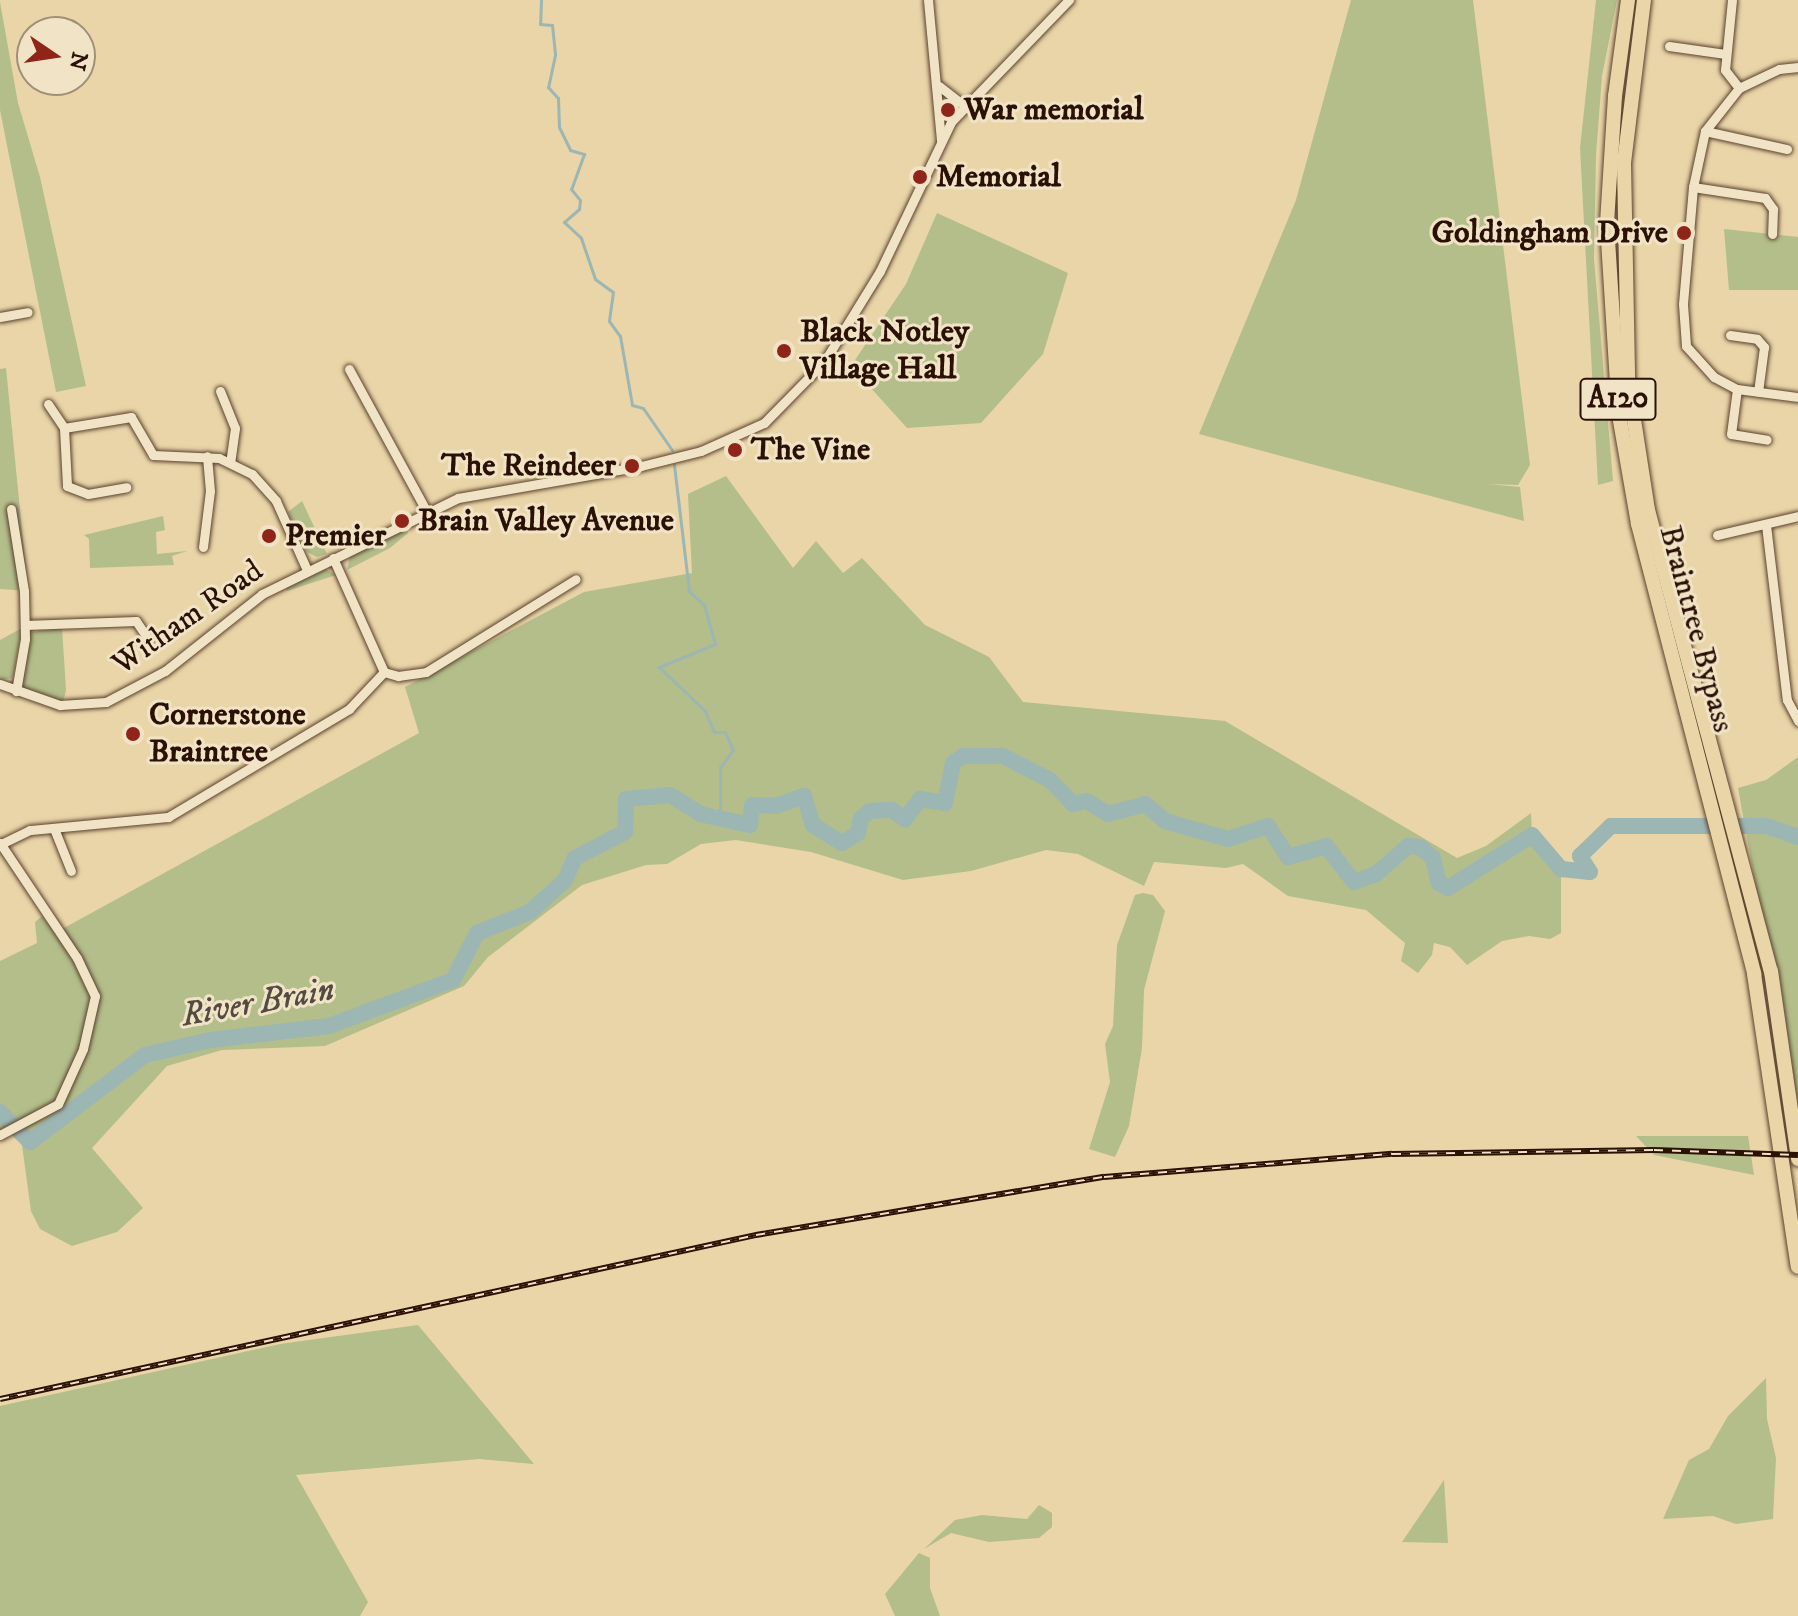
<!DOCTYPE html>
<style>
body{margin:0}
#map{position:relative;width:1798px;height:1616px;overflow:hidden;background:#e9d5a8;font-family:"IM FELL DW Pica",serif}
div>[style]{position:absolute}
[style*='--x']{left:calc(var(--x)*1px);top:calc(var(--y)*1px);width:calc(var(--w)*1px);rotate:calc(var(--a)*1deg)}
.green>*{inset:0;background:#b3be8b}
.stream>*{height:3px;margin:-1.5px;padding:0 1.5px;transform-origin:1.5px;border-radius:1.5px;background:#9cb6b3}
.river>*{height:16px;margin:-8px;padding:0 8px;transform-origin:8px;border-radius:8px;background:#9cb6b3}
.roads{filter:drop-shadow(0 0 2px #5a412d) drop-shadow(0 0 2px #5a412d)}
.minor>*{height:9px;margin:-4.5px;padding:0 4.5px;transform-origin:4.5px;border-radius:4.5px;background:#f1e4c6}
.highway>*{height:14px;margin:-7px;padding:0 7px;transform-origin:7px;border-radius:7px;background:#e9d5a8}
.rail>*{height:6px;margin-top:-3px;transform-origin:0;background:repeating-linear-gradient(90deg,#f1e4c6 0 9px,#2b1004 0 18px);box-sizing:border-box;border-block:2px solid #2b1004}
.dots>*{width:22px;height:22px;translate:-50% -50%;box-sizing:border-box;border:4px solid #f1e4c6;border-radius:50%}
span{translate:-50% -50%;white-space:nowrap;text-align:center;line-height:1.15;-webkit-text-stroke:6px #f1e4c6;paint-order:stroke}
.shield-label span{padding:2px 6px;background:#f1e4c6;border:2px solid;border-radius:6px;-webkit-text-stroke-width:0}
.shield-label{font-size:30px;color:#2b1004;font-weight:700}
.poi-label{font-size:32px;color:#2b1004;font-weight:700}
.left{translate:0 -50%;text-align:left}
.right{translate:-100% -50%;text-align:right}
.street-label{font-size:32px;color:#2b1004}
.water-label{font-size:34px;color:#534a41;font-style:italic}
.north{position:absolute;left:16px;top:16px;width:80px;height:80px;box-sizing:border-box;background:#f1e4c6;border:2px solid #a28f78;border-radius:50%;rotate:103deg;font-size:22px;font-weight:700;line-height:32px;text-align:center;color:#2b1004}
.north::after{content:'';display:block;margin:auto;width:28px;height:36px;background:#8f2418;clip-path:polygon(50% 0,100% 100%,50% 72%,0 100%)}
</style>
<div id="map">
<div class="green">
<div style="clip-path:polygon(1351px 0,1473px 0,1530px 465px,1518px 485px,1488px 484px,1520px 487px,1524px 521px,1199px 434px,1296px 200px)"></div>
<div style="clip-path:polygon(1596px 0,1617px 0,1602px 76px,1596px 155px,1594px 259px,1613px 481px,1598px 485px,1580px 148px)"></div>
<div style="clip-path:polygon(0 2px,18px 103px,40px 177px,86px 386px,56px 392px,0 110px)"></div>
<div style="clip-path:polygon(937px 213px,1068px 273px,1043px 354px,981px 423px,907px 428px,851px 366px,906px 284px)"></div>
<div style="clip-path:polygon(1724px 229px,1798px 237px,1798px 290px,1729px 290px)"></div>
<div style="clip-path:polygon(6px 368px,28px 591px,0 589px,0 369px)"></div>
<div style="clip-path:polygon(726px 476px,793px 568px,816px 541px,843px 573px,862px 558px,925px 625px,989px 657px,1023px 702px,1225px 721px,1457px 858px,1486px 846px,1531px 813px,1532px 835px,1561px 869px,1561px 933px,1550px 939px,1529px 936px,1502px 941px,1467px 965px,1450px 947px,1434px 943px,1432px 955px,1418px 973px,1401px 961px,1405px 943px,1366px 910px,1288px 896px,1243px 864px,1226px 868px,1154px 862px,1144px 886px,1078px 854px,1046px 850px,971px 871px,903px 880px,811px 852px,736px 840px,701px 844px,667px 864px,646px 865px,582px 885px,488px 957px,464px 986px,325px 1046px,222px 1050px,167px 1066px,92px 1148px,143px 1208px,117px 1232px,72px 1246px,40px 1229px,31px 1211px,21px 1138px,9px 1127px,0 1131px,0 961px,37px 943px,35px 922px,42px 916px,55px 933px,419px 733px,405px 687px,584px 592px,692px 573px,688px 494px)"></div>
<div style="clip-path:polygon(302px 501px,327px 554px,317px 557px,307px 552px,288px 512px)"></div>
<div style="clip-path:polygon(163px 516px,165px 530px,156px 532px,157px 554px,187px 551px,172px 556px,174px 565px,90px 568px,89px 539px,84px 535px)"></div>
<div style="clip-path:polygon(406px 528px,408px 533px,390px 548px,347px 570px,350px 556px)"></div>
<div style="clip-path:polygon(322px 567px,336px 575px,287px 591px,285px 586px)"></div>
<div style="clip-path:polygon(62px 627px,66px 690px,63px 703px,24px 690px,23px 685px,28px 633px)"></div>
<div style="clip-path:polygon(22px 628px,13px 678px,0 680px,0 640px)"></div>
<div style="clip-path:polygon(1798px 757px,1798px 1118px,1738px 788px,1766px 780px)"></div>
<div style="clip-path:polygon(1143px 893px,1153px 895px,1165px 911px,1144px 990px,1142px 1048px,1129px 1126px,1115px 1157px,1089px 1149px,1110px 1082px,1105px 1044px,1113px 1026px,1117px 945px,1135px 895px)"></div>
<div style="clip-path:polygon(1636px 1136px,1748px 1136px,1754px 1175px,1654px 1155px)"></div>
<div style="clip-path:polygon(418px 1325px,534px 1464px,479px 1459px,296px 1475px,368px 1602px,360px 1616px,0 1616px,0 1406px,280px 1344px)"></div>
<div style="clip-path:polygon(1766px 1378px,1767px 1419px,1776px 1458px,1773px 1519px,1736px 1524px,1713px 1516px,1663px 1519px,1689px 1460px,1709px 1449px,1728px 1416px)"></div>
<div style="clip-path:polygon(1444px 1480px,1448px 1543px,1402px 1542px)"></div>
<div style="clip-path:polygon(1039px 1505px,1052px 1513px,1052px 1527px,1039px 1538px,989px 1542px,951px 1533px,924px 1549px,955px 1520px,982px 1515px,1027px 1519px)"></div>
<div style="clip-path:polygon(919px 1553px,930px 1558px,930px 1588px,940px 1616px,895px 1616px,885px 1594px)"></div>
</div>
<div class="stream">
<div style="--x:541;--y:0;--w:24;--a:92"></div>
<div style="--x:540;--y:24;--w:12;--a:5"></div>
<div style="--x:552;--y:25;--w:30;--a:84"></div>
<div style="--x:555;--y:55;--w:33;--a:102"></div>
<div style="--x:548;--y:87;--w:15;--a:48"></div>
<div style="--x:558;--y:98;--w:29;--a:88"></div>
<div style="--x:559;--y:127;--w:25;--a:64"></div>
<div style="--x:570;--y:150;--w:15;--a:16"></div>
<div style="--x:584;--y:154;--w:37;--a:110"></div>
<div style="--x:571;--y:189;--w:14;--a:51"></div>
<div style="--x:580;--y:200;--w:9;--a:96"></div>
<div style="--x:579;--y:209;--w:20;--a:139"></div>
<div style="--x:564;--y:222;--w:23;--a:43"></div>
<div style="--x:581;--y:238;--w:43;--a:71.1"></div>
<div style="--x:595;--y:279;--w:22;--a:36"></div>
<div style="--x:613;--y:292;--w:29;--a:98"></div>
<div style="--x:609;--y:321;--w:19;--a:54"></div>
<div style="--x:620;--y:336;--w:70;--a:80.1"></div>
<div style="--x:632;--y:405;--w:11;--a:15"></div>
<div style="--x:643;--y:408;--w:51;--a:55.4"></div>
<div style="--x:674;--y:465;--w:127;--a:83.2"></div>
<div style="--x:689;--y:591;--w:21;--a:43"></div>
<div style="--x:704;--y:605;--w:41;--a:74.2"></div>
<div style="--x:715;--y:644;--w:61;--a:157.7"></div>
<div style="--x:659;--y:667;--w:64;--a:43.7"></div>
<div style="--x:705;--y:711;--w:23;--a:67"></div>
<div style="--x:714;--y:732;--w:11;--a:0"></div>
<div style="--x:725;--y:732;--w:20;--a:66"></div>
<div style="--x:733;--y:750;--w:21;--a:127"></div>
<div style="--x:720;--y:767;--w:45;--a:90"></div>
</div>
<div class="river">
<div style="--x:0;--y:1112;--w:42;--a:45"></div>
<div style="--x:30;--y:1142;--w:144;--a:-37.1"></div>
<div style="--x:145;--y:1055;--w:67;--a:-13"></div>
<div style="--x:210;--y:1040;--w:120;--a:-6.7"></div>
<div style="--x:329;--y:1026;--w:132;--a:-20.4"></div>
<div style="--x:453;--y:980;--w:53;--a:-62.9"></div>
<div style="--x:477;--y:933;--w:57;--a:-21.6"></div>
<div style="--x:530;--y:912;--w:47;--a:-42.4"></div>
<div style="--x:565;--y:880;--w:24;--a:-66"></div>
<div style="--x:575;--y:858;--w:56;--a:-27.5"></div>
<div style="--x:625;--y:832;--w:33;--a:-88"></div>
<div style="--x:626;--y:799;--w:44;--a:-5.2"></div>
<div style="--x:670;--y:795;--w:36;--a:32"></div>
<div style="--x:700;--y:814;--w:51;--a:12.4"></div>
<div style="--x:750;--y:825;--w:20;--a:-84"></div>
<div style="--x:752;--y:805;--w:24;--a:2"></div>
<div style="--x:776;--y:806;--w:30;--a:-20"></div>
<div style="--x:804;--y:796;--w:30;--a:73"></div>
<div style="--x:813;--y:825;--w:34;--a:32"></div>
<div style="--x:842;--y:843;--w:19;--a:-32"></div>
<div style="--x:858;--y:833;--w:15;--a:-79"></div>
<div style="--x:861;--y:818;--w:11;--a:-38"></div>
<div style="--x:870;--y:811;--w:22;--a:-3"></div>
<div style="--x:892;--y:810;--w:16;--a:35"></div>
<div style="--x:905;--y:819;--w:25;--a:-53"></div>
<div style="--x:920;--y:799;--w:25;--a:9"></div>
<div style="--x:945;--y:803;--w:41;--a:-78.7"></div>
<div style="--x:953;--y:763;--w:12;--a:-35"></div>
<div style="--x:963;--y:756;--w:40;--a:0"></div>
<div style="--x:1003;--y:756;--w:53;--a:27.1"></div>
<div style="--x:1050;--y:780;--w:33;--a:46"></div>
<div style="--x:1073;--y:804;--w:14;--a:-12"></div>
<div style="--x:1087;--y:801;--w:25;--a:32"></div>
<div style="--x:1108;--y:814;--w:38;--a:-15"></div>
<div style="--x:1145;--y:804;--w:26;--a:40"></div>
<div style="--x:1165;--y:821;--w:66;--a:15.9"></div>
<div style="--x:1228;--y:839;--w:42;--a:-18"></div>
<div style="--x:1268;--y:826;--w:37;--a:57"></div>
<div style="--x:1288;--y:857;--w:40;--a:-16"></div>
<div style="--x:1326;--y:846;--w:46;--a:52.1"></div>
<div style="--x:1354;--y:882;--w:23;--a:-20"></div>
<div style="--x:1376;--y:874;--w:43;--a:-41.2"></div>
<div style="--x:1408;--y:846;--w:12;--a:5"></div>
<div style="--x:1420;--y:847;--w:17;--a:40"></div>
<div style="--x:1433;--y:858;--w:26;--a:77"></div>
<div style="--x:1439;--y:883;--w:10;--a:29"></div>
<div style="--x:1448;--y:888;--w:99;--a:-32.2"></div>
<div style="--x:1532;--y:835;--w:45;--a:49.5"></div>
<div style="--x:1561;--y:869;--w:29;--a:6"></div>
<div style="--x:1590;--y:872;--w:19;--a:-122"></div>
<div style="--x:1580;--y:856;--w:43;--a:-44.1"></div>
<div style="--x:1611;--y:826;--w:155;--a:0"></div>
<div style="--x:1766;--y:826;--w:34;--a:19"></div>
</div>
<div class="roads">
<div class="minor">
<div style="--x:928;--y:0;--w:142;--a:84.7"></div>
<div style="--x:1732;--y:0;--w:70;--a:95.7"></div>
<div style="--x:1725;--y:70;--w:23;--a:52"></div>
<div style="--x:1669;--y:46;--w:57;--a:8.1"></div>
<div style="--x:1798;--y:67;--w:19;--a:174"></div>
<div style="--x:1779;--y:69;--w:44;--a:154.6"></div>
<div style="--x:1739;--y:88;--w:55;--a:128.3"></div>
<div style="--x:1705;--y:131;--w:57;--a:102.1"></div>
<div style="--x:1693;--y:187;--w:117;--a:94.9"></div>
<div style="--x:1683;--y:304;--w:42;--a:85.9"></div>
<div style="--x:1686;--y:346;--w:42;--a:47.9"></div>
<div style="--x:1714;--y:377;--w:26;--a:28"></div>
<div style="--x:1737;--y:389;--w:62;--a:7.5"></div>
<div style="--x:939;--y:86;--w:33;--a:38"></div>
<div style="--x:1705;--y:131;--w:84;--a:12.4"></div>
<div style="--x:1693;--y:187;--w:73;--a:8.7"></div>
<div style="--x:1765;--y:198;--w:14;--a:54"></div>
<div style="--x:1773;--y:209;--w:25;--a:92"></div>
<div style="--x:0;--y:317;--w:28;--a:-10"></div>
<div style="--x:1730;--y:335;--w:27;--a:8"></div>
<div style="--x:1757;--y:339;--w:11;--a:49"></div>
<div style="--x:1764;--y:347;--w:45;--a:97.6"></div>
<div style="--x:349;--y:369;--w:163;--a:61.4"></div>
<div style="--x:1737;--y:389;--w:45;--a:97.6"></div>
<div style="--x:1731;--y:434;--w:36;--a:9"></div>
<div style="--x:220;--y:391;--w:40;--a:68"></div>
<div style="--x:235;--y:428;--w:34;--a:98"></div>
<div style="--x:48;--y:404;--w:29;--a:56"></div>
<div style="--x:64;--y:428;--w:68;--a:-9.3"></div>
<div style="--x:131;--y:417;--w:44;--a:59.9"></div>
<div style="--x:153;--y:455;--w:66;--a:2.6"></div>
<div style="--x:219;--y:458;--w:37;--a:26"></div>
<div style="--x:252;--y:474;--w:36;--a:48"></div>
<div style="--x:276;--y:501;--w:76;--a:65.8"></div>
<div style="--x:64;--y:428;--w:58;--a:87"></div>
<div style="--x:67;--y:486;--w:22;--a:21"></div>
<div style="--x:88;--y:494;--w:39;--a:-10"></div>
<div style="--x:11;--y:509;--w:83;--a:81"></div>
<div style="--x:24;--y:591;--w:48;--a:88.8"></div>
<div style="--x:25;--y:639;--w:53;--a:99.8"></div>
<div style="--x:1766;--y:525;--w:176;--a:83.2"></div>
<div style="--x:1787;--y:700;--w:24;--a:62"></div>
<div style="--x:1717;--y:535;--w:83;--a:-13.2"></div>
<div style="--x:203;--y:547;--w:56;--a:-82.9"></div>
<div style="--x:210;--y:491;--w:35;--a:-95"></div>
<div style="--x:333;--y:558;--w:125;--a:65.9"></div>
<div style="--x:384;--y:672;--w:15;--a:16"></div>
<div style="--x:398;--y:676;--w:28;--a:-8"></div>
<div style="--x:426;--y:672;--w:176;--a:-31.8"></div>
<div style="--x:25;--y:625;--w:111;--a:-2.1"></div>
<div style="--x:136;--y:621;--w:22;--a:56"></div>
<div style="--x:0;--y:684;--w:64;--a:19.3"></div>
<div style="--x:60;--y:705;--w:46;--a:-3.7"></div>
<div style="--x:106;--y:702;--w:67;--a:-27.7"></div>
<div style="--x:165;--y:671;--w:124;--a:-38.4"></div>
<div style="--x:262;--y:594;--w:218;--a:-26.1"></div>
<div style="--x:458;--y:498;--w:186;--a:-9.9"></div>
<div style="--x:641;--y:466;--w:62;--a:-14"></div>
<div style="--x:701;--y:451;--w:69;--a:-24"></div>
<div style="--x:764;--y:423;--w:86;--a:-45.5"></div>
<div style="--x:824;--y:362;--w:107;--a:-58.4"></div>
<div style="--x:880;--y:271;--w:165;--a:-64.5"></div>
<div style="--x:951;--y:122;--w:170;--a:-46"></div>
<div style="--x:55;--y:831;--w:43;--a:68.2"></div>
<div style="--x:0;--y:843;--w:138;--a:56.2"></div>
<div style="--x:77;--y:958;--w:42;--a:64.7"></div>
<div style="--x:95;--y:996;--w:54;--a:102.8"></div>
<div style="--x:83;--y:1049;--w:60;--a:114.4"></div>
<div style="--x:58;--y:1104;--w:66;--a:151.9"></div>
<div style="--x:1;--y:844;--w:32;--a:-26"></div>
<div style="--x:30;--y:830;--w:139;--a:-5.4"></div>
<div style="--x:168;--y:817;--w:211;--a:-30.8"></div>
<div style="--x:349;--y:709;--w:51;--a:-46.6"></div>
</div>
<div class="highway">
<div style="--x:1628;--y:0;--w:97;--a:97.7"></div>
<div style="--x:1615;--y:96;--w:128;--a:93.6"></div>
<div style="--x:1607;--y:224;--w:191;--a:86.4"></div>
<div style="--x:1619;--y:415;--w:111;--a:80.1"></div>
<div style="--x:1638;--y:524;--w:465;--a:75.5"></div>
<div style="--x:1754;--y:974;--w:296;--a:81.5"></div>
<div style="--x:1644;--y:0;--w:165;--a:97"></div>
<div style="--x:1624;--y:164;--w:217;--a:88.9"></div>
<div style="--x:1628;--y:381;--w:131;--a:81.2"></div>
<div style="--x:1648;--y:510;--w:477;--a:75.1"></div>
<div style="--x:1771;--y:971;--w:190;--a:81.8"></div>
</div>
</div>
<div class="rail">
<div style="--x:0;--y:1399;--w:774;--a:-12.24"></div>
<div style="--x:756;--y:1235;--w:353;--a:-9.5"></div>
<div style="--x:1104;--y:1177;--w:289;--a:-4.6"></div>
<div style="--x:1392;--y:1154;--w:262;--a:-0.9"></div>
<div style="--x:1654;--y:1150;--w:144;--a:2"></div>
</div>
<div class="dots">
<div style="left:948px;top:110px;background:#8f2418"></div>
<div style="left:920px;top:177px;background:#8f2418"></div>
<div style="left:1684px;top:233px;background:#8f2418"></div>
<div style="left:784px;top:351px;background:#8f2418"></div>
<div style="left:735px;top:450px;background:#8f2418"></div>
<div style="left:632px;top:466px;background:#8f2418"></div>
<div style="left:402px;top:521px;background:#8f2418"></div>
<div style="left:269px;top:536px;background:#8f2418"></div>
<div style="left:133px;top:734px;background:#8f2418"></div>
</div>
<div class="shield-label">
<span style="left:1618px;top:399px">A120</span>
</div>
<div class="poi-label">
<span class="left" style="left:964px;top:110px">War memorial</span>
<span class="left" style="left:936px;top:177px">Memorial</span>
<span class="right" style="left:1668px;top:233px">Goldingham Drive</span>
<span class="left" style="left:800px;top:351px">Black Notley<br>Village Hall</span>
<span class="left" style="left:751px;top:450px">The Vine</span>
<span class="right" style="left:616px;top:466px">The Reindeer</span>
<span class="left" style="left:418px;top:521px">Brain Valley Avenue</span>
<span class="left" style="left:285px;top:536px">Premier</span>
<span class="left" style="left:149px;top:734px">Cornerstone<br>Braintree</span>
</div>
<div class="street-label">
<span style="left:188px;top:618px;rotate:-35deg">Witham Road</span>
<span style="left:1696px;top:629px;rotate:75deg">Braintree Bypass</span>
</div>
<div class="water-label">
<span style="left:258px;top:1003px;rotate:-10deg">River Brain</span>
</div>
<div class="north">N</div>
</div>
